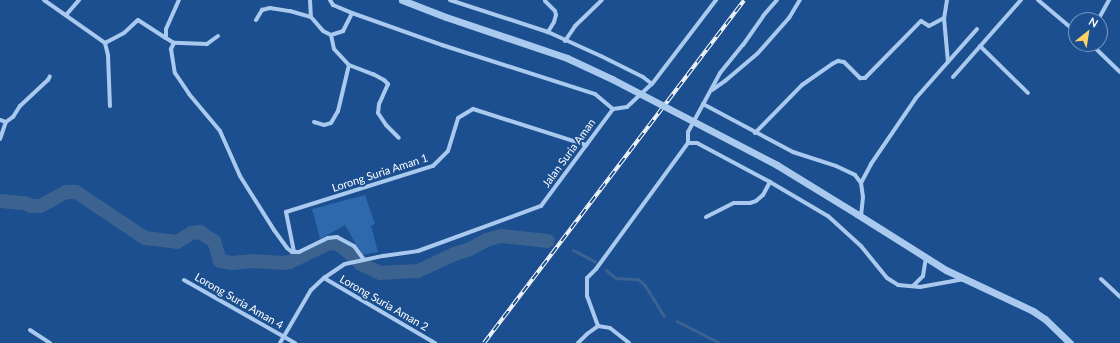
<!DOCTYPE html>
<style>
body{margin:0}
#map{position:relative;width:1120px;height:343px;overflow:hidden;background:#1b4f8f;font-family:Lato,sans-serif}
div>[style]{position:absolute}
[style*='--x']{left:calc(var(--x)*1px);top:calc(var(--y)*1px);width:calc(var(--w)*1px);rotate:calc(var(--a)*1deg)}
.green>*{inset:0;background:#2e69ad}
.stream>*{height:2.5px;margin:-1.25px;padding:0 1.25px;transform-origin:1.25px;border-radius:1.25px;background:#3c6290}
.river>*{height:14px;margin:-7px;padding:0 7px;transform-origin:7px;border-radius:7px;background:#3c6290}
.minor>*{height:4px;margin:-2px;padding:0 2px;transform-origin:2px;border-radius:2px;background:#a9c9ee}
.tertiary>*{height:7px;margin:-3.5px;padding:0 3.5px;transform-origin:3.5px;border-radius:3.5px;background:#a9c9ee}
.rail>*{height:4px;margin-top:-2px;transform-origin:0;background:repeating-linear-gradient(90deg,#1b4f8f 0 8px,#fff 0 16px);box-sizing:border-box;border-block:1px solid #fff}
.tertiary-bridge>*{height:7px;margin:-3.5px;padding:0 3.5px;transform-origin:3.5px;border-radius:3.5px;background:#a9c9ee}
span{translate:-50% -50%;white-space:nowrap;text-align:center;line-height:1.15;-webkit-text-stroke:4px #1b4f8f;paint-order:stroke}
.street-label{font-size:11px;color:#fff}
.north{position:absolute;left:1068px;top:12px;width:40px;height:40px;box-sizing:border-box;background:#1b4f8f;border:1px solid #7695bc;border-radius:50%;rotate:30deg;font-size:11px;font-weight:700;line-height:16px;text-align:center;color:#fff}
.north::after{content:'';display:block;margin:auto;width:14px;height:18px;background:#ffd166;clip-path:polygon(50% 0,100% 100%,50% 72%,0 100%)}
</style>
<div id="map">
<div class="green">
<div style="clip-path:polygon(365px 195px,375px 224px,371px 226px,378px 252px,362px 255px,345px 225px,320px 239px,312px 209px)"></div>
</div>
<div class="stream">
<div style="--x:573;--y:250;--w:25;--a:27"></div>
<div style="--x:606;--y:270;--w:13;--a:39"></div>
<div style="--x:616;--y:278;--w:22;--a:3"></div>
<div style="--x:638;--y:279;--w:9;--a:41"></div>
<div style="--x:645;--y:285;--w:36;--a:58"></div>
<div style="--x:677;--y:321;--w:48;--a:27.1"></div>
</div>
<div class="river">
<div style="--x:0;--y:201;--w:25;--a:5"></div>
<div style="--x:25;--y:203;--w:7;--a:27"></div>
<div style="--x:31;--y:206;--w:9;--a:0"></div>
<div style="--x:40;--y:206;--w:30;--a:-28"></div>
<div style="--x:66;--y:192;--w:10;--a:0"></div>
<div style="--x:76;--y:192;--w:83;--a:33.7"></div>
<div style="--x:145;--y:238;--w:32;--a:7"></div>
<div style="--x:177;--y:242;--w:17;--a:-31"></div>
<div style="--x:192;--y:233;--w:8;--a:-7"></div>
<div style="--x:200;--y:232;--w:17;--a:33"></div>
<div style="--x:214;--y:241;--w:21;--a:73"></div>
<div style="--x:220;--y:261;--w:12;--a:9"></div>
<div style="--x:232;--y:263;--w:22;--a:-5"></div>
<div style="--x:254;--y:261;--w:29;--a:4"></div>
<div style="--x:283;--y:263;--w:7;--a:-8"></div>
<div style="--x:290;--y:262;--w:43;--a:-26"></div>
<div style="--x:329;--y:243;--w:9;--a:6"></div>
<div style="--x:338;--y:244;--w:9;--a:36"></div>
<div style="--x:345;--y:249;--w:22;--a:43"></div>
<div style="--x:361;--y:264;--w:21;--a:25"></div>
<div style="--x:380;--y:273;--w:38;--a:-3"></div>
<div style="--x:418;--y:271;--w:40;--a:-25"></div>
<div style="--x:454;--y:254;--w:17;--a:-17"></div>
<div style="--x:470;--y:249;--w:18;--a:-29"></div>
<div style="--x:486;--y:240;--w:16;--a:-15"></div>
<div style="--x:501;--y:236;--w:47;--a:6.1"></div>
</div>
<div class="minor">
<div style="--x:44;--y:0;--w:75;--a:35.2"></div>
<div style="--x:105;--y:43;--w:12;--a:76"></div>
<div style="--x:108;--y:55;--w:51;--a:87.8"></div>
<div style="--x:310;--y:0;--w:17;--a:87"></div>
<div style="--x:311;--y:17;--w:18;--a:49"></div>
<div style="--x:323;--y:31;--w:9;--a:27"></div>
<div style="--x:331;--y:35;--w:13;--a:-18"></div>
<div style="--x:343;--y:31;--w:20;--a:-63"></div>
<div style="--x:330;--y:0;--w:6;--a:59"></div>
<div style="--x:333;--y:5;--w:21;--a:23"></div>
<div style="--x:352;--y:13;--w:96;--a:19.6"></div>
<div style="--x:442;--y:45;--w:161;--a:17.8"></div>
<div style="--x:595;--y:94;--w:23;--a:40"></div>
<div style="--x:450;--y:0;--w:103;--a:18.1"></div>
<div style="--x:548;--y:32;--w:58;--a:24.4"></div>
<div style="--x:601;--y:56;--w:47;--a:26.6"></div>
<div style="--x:643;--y:77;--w:11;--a:38"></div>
<div style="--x:947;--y:0;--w:18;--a:99"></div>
<div style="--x:944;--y:18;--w:44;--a:84.8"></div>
<div style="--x:1038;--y:0;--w:50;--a:40.1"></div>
<div style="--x:545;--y:1;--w:14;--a:45"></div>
<div style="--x:555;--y:11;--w:4;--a:76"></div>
<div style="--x:556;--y:15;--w:7;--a:106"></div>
<div style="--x:554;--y:22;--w:12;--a:121"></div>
<div style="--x:66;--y:15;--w:20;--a:-49"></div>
<div style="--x:256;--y:20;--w:12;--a:-59"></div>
<div style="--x:262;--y:10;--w:8;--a:-14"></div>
<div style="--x:270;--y:8;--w:20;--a:9"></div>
<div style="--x:290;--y:11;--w:22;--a:16"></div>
<div style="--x:1098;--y:20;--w:23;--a:-61"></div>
<div style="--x:331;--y:35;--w:14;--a:78"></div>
<div style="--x:334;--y:49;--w:22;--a:47"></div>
<div style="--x:349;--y:65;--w:26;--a:21"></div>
<div style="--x:373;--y:74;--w:13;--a:29"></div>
<div style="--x:384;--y:80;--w:6;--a:45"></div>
<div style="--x:388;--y:84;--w:22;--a:114"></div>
<div style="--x:379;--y:104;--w:9;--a:96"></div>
<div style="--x:378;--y:113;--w:14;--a:56"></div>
<div style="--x:386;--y:125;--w:18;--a:45"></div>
<div style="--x:218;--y:36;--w:14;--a:144"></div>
<div style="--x:207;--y:44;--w:33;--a:-178"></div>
<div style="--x:174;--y:43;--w:7;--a:117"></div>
<div style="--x:171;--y:49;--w:24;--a:81"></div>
<div style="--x:175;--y:73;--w:25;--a:56"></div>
<div style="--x:189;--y:94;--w:48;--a:50"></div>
<div style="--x:220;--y:131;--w:49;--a:66"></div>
<div style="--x:240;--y:176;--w:64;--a:57.8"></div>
<div style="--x:274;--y:230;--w:22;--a:54"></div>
<div style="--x:287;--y:248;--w:6;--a:39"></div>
<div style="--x:292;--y:252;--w:7;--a:0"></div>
<div style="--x:299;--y:252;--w:32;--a:-26"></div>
<div style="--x:328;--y:238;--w:9;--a:-6"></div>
<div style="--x:337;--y:237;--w:19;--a:28"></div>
<div style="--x:354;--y:246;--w:17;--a:54"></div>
<div style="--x:565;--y:41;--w:18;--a:-56"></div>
<div style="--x:575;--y:26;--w:37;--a:-44"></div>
<div style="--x:105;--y:43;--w:21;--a:-28"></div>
<div style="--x:124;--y:33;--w:19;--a:-43"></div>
<div style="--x:138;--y:20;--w:33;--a:33"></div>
<div style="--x:174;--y:43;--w:9;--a:-148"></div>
<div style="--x:166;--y:38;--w:9;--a:-90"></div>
<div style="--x:166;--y:29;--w:32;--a:-66"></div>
<div style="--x:1091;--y:44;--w:40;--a:44"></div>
<div style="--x:980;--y:46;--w:67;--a:44.4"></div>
<div style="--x:953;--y:77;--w:103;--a:-48.6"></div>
<div style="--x:712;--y:90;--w:16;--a:-35"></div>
<div style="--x:725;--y:81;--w:43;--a:-40.3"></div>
<div style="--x:758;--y:53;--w:47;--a:-48.5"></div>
<div style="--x:789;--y:18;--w:21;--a:-59"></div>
<div style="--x:703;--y:104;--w:102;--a:28.1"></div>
<div style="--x:793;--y:152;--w:45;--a:18"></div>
<div style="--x:836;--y:166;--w:21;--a:25"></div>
<div style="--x:855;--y:175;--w:10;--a:53"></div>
<div style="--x:861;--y:183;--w:14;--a:82"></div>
<div style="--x:863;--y:197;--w:19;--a:96"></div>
<div style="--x:613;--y:109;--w:14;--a:-8"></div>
<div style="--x:627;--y:107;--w:34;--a:-43"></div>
<div style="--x:652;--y:84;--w:106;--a:-52.7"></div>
<div style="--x:0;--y:120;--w:6;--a:18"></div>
<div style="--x:6;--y:122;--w:9;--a:-36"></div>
<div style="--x:13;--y:117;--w:13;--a:-58"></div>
<div style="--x:20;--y:106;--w:38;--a:-43"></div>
<div style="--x:48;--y:80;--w:4;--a:-63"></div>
<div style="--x:314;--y:122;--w:10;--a:17"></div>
<div style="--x:324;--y:125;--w:7;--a:-16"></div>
<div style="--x:331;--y:123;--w:14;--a:-60"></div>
<div style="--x:338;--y:111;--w:47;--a:-76.6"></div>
<div style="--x:755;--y:133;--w:67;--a:-45.6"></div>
<div style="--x:802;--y:85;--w:37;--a:-35"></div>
<div style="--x:832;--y:64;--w:7;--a:-27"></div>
<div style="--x:838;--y:61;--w:6;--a:9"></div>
<div style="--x:844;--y:62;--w:23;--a:45"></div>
<div style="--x:860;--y:78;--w:5;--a:0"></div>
<div style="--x:865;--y:78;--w:80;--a:-45.5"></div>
<div style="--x:921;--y:21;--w:9;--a:32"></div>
<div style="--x:929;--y:26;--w:17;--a:-28"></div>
<div style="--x:0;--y:139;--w:18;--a:-71"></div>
<div style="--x:688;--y:143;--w:9;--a:0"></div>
<div style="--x:697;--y:143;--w:83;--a:28.1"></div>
<div style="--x:770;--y:182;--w:67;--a:30.4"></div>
<div style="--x:828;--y:216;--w:45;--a:42.3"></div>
<div style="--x:861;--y:246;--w:41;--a:50.9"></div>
<div style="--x:887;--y:278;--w:13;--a:32"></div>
<div style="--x:898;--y:285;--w:22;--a:5"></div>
<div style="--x:920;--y:287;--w:45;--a:-10.3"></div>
<div style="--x:861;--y:183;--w:21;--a:-62"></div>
<div style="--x:871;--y:164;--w:80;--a:-55.7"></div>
<div style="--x:916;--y:98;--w:92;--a:-48.5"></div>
<div style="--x:706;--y:217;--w:31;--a:-27"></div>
<div style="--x:734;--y:203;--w:16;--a:0"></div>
<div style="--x:750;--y:203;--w:6;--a:-18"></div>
<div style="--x:756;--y:201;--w:9;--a:-41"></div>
<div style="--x:763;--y:195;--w:15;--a:-62"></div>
<div style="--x:294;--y:252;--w:41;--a:-101.3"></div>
<div style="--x:286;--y:212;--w:154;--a:-17.4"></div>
<div style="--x:433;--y:166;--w:21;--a:-45"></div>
<div style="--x:448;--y:151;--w:34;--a:-73"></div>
<div style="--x:458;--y:118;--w:17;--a:-31"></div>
<div style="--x:473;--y:109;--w:119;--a:17.7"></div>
<div style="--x:324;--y:278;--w:129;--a:30.4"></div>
<div style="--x:1101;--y:279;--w:26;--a:43"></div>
<div style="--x:184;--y:280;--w:128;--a:29.6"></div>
<div style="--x:913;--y:286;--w:14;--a:-45"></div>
<div style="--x:923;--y:276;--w:18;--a:-81"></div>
<div style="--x:598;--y:326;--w:32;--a:-110"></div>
<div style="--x:587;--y:296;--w:18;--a:-90"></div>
<div style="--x:587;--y:278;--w:13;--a:-45"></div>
<div style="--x:596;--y:269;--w:156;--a:-53.9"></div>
<div style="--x:688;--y:143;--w:11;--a:-90"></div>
<div style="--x:688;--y:132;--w:67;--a:-61.5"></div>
<div style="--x:720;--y:73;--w:36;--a:-51"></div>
<div style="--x:743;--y:45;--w:35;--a:-55"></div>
<div style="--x:763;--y:16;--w:21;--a:-49"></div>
<div style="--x:598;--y:326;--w:12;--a:9"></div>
<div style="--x:610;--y:328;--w:24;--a:38"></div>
<div style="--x:30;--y:330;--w:24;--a:33"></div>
<div style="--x:280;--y:343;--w:61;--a:-59.7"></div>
<div style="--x:311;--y:290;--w:18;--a:-43"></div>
<div style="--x:324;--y:278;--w:25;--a:-34"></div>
<div style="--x:345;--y:264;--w:39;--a:-12"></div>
<div style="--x:383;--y:256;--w:35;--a:-8"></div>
<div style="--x:418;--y:251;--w:131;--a:-20.1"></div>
<div style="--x:541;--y:206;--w:121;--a:-53.4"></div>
<div style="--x:578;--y:343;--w:13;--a:-45"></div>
<div style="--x:587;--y:334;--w:14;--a:-36"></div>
</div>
<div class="tertiary">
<div style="--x:402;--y:0;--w:47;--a:21.1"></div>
<div style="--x:857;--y:214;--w:105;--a:32.2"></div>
<div style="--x:946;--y:270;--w:96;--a:25.2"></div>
<div style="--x:1033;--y:311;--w:14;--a:34"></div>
<div style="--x:1045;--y:319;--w:35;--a:44"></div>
</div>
<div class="rail">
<div style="--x:484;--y:343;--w:430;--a:-52.8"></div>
</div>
<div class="tertiary-bridge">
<div style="--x:446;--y:17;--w:128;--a:18.7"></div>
<div style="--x:567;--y:58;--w:50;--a:25"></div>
<div style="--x:612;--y:79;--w:186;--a:27.5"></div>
<div style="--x:777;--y:165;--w:94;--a:31.5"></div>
</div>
<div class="street-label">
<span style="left:569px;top:153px;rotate:-54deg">Jalan Suria Aman</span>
<span style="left:380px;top:173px;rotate:-18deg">Lorong Suria Aman 1</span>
<span style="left:239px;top:301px;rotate:30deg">Lorong Suria Aman 4</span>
<span style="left:384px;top:303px;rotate:30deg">Lorong Suria Aman 2</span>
</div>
<div class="north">N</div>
</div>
